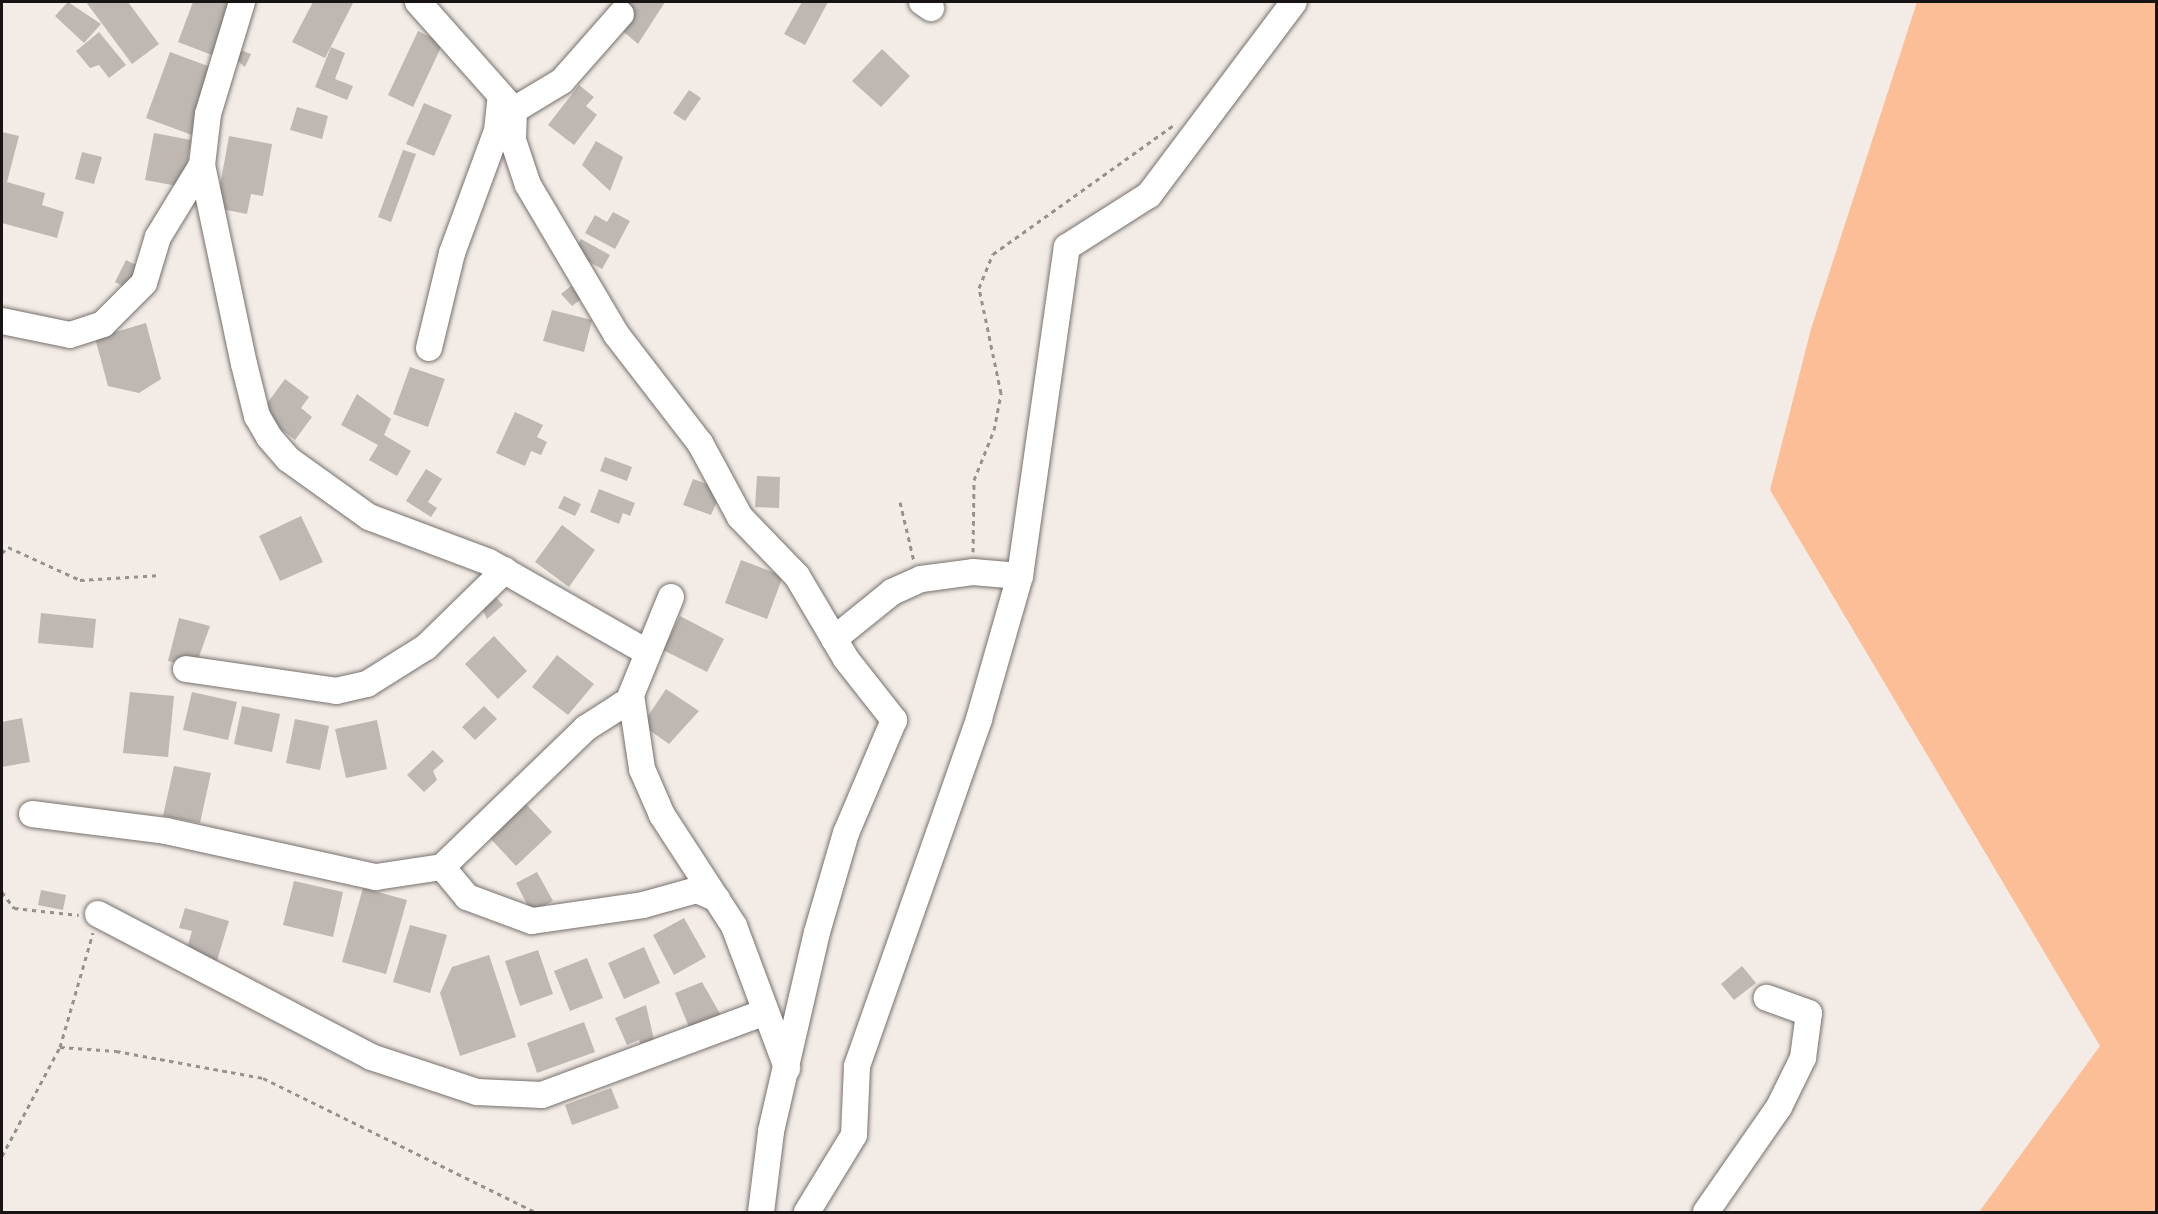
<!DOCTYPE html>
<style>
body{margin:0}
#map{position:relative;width:2158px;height:1214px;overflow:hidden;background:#f3ebe6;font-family:"DM Sans",sans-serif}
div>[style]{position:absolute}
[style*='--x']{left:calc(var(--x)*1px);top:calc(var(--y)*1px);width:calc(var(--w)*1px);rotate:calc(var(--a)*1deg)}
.green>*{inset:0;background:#fbbe96}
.building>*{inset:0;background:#beb7b2}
.path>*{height:3px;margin-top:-1.5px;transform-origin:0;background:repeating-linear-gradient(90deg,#97918d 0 4.5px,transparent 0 9px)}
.roads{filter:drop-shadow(0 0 2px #77706c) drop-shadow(0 0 2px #77706c)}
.minor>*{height:26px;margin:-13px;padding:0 13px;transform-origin:13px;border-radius:13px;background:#fff}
span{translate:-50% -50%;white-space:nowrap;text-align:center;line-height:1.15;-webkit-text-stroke:6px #fff8f4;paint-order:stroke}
.frame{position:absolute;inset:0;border:3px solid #171413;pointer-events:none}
</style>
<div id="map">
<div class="green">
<div style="clip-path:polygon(1917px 2px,2156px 2px,2156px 1212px,1979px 1212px,2100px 1046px,1770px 490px,1811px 329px)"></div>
</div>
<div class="building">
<div style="clip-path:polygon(68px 2px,101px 24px,84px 43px,55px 16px)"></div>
<div style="clip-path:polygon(86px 2px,128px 2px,159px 44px,132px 64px)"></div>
<div style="clip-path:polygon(193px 2px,233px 2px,212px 55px,178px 42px)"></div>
<div style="clip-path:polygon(313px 2px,353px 3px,325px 58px,292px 42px)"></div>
<div style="clip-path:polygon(629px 2px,665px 2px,638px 44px,612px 22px)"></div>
<div style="clip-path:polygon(802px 2px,828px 2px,805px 45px,784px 34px)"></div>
<div style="clip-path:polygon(418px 31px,443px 43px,413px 107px,388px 95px)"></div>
<div style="clip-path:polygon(99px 32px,126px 65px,109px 78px,99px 65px,90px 68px,76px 51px)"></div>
<div style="clip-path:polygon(331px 47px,345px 53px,335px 79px,353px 86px,347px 100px,315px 87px)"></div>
<div style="clip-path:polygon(238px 49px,251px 54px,245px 67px,234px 58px)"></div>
<div style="clip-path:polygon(882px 49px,910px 76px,881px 107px,852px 81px)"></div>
<div style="clip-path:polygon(170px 52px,216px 69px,192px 135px,146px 118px)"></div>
<div style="clip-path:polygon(579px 85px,594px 97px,586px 106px,597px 115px,574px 145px,548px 125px)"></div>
<div style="clip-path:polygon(689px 90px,701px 98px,685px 121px,673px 113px)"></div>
<div style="clip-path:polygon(424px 103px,452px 115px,434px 156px,406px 144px)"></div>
<div style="clip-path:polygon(297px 107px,328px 116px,322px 139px,290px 130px)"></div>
<div style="clip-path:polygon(2px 132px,19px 136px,7px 182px,45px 193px,42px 205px,64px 212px,57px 238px,2px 223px)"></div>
<div style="clip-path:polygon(154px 133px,191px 140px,183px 187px,145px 180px)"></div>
<div style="clip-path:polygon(229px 136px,272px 144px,263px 196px,251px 194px,247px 214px,216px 208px)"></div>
<div style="clip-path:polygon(596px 141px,623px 157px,610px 191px,582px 165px)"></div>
<div style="clip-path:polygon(403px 150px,416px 154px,391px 222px,378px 217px)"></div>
<div style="clip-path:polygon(82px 152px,102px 157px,94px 184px,75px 179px)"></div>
<div style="clip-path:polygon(613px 212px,630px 221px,615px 249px,585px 233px,595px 215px,607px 222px)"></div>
<div style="clip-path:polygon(581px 239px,610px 255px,602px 269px,573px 253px)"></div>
<div style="clip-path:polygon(126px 260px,144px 269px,132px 291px,115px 282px)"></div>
<div style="clip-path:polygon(571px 286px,581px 299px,572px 306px,561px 294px)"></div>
<div style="clip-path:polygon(552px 310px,592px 320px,584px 352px,543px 341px)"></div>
<div style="clip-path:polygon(146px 323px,161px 379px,139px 393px,108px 386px,95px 338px)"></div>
<div style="clip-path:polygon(410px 367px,445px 379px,428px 427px,393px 414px)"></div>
<div style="clip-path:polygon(285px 379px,309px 397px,301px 408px,312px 417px,295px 440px,260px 413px)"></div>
<div style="clip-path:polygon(357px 394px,391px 419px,384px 435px,411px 451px,397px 476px,369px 460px,378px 445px,341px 425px)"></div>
<div style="clip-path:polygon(515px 412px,543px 425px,537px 437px,547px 442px,541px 455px,531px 451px,525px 466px,496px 453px)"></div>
<div style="clip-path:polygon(605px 457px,632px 467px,627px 481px,600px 471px)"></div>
<div style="clip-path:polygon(426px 469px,442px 479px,428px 502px,437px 508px,431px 517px,406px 501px)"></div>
<div style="clip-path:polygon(757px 476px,780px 477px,779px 508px,755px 507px)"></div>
<div style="clip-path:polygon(693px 479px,707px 484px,717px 501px,711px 515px,683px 505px)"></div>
<div style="clip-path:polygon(599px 489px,635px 503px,630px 516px,623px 513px,619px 524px,590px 512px)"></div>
<div style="clip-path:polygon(564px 496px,581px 504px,575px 516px,558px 508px)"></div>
<div style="clip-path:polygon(301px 516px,323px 562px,280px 581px,259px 536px)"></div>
<div style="clip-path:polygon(562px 525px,595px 550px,569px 587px,535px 562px)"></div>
<div style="clip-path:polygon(741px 560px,783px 576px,767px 619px,725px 603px)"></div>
<div style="clip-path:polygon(492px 593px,503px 605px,487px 619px,480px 604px)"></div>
<div style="clip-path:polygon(41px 613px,96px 619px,93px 648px,38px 643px)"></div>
<div style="clip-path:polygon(680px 616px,724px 639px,707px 672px,663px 650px)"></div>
<div style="clip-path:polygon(179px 618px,210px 626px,195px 668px,168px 661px)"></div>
<div style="clip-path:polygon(494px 636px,527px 671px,498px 699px,465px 664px)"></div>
<div style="clip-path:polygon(557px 655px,594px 684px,568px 715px,532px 687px)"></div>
<div style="clip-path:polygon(666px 689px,699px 711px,669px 744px,642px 725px)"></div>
<div style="clip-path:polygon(130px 692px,174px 696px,168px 757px,123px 753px)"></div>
<div style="clip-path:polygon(192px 692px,237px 702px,228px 740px,183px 730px)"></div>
<div style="clip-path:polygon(242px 706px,280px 714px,272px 752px,234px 744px)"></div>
<div style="clip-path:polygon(484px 706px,497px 719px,475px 740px,462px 727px)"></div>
<div style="clip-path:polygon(22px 718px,30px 762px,2px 767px,2px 722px)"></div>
<div style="clip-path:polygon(295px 719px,329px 726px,320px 770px,286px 763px)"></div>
<div style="clip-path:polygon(377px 720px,387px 769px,346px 778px,335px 729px)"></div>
<div style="clip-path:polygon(433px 750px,444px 761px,433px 771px,437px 780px,424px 792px,407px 775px)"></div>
<div style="clip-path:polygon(174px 766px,211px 773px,200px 823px,163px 816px)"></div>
<div style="clip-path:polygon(526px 804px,552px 832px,516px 866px,489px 837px)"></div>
<div style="clip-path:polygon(537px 872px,553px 901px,531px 912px,516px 883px)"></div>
<div style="clip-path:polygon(294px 881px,343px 892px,333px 937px,283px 925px)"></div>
<div style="clip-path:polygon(363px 888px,407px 900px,386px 974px,342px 962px)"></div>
<div style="clip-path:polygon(41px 890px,66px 895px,63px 910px,38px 905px)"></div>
<div style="clip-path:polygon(185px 908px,229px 921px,215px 967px,184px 958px,192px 931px,179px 928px)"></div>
<div style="clip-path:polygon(684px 918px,706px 957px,674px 975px,653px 935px)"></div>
<div style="clip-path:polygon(410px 925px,447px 935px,430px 993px,393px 982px)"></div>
<div style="clip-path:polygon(644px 947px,660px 983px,624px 999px,608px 963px)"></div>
<div style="clip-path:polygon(538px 950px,553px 994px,520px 1006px,505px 961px)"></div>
<div style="clip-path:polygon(489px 955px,516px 1037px,460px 1056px,440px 993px,452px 967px)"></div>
<div style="clip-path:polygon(587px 958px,603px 998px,570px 1011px,554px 971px)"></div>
<div style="clip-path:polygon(1742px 966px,1756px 983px,1734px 1000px,1721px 984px)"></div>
<div style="clip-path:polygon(702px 982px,723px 1019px,691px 1032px,675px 993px)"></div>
<div style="clip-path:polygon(646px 1005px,655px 1044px,643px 1049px,639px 1040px,627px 1045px,615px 1018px)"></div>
<div style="clip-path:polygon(584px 1022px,595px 1052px,537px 1073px,527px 1043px)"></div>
<div style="clip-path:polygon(611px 1088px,619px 1108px,572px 1125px,565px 1105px)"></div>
</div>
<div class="path">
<div style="--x:900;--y:502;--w:61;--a:76.7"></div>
<div style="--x:973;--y:552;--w:72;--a:-89.2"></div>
<div style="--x:974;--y:480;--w:54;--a:-68.2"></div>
<div style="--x:994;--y:430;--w:38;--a:-79"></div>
<div style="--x:1001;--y:393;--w:107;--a:-101.8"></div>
<div style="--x:979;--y:288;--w:37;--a:-68"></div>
<div style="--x:993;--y:254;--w:222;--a:-35.5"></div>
<div style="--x:2;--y:553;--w:8;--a:-45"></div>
<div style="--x:8;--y:547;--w:79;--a:24.6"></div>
<div style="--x:80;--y:580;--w:81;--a:-3.5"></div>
<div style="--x:2;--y:892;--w:20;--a:53"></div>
<div style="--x:14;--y:908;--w:65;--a:6.1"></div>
<div style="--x:60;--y:1047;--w:119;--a:-73.9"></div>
<div style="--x:2;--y:1156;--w:123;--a:-62"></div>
<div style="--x:60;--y:1047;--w:56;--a:4.1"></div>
<div style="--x:116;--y:1051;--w:149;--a:10.4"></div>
<div style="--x:263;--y:1078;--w:303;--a:26.2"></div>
</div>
<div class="roads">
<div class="minor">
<div style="--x:242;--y:2;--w:117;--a:106.9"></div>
<div style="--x:208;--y:114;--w:51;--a:96.7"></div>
<div style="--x:202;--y:165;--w:203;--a:78.1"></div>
<div style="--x:244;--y:364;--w:54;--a:76"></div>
<div style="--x:257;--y:416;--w:24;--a:60"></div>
<div style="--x:269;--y:437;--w:29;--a:49"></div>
<div style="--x:288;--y:459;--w:100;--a:35.6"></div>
<div style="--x:369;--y:517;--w:128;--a:20.6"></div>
<div style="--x:489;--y:562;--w:182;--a:29.7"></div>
<div style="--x:418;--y:2;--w:144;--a:48.4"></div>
<div style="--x:514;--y:110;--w:30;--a:92"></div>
<div style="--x:513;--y:140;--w:47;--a:71.6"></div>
<div style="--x:528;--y:185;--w:173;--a:59.4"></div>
<div style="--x:616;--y:334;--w:138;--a:52.4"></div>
<div style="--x:700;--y:443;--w:84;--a:61.6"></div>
<div style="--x:740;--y:517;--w:82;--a:46"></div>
<div style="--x:797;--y:576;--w:96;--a:59.4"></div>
<div style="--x:846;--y:659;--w:78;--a:51.8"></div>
<div style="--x:894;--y:720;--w:123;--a:113"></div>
<div style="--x:846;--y:833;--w:103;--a:106.3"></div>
<div style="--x:817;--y:932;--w:205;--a:103"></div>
<div style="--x:771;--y:1132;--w:81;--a:97.1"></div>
<div style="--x:922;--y:2;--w:11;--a:34"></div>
<div style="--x:514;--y:110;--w:56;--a:-31.1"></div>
<div style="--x:562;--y:81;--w:89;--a:-48.6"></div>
<div style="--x:2;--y:321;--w:69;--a:11.6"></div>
<div style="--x:70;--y:335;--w:35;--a:-18"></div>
<div style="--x:103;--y:324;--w:58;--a:-45"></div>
<div style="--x:144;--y:283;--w:48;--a:-73.1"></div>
<div style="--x:158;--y:237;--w:84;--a:-58.6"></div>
<div style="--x:429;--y:348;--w:98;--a:-76.4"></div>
<div style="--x:452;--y:253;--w:130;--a:-69.8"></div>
<div style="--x:497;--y:131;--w:29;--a:-84"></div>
<div style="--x:671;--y:597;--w:106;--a:112.2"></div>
<div style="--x:631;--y:695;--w:75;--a:81.5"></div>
<div style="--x:642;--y:769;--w:50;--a:66.5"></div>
<div style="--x:662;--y:815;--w:132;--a:57"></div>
<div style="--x:734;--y:926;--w:152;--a:69.5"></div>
<div style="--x:834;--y:639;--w:75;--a:-39"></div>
<div style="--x:892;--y:592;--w:32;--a:-24"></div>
<div style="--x:921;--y:579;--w:52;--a:-7.7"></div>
<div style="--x:973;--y:572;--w:47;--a:4.9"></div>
<div style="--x:186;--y:669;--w:152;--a:8.3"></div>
<div style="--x:336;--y:691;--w:32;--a:-13"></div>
<div style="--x:367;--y:684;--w:70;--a:-32.1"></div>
<div style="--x:426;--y:647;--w:110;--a:-44.3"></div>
<div style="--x:630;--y:711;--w:10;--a:-143"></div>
<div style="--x:622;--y:705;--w:43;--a:147.4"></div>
<div style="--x:586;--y:728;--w:200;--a:136"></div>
<div style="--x:442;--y:867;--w:39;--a:50"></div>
<div style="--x:467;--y:897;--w:69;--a:20.3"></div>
<div style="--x:532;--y:921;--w:112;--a:-8.2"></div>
<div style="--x:643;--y:905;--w:56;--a:-15.5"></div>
<div style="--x:697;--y:890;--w:22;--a:24"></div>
<div style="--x:32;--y:814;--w:135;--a:7.2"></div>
<div style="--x:166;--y:831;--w:215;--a:12.4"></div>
<div style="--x:376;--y:877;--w:67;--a:-8.6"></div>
<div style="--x:98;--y:914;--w:308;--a:27.6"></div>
<div style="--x:371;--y:1057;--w:112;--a:18.3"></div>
<div style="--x:477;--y:1092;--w:65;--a:2.6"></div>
<div style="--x:542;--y:1095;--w:236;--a:-20.4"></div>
<div style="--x:807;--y:1212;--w:90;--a:-58.6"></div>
<div style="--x:854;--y:1135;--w:69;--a:-87.5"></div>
<div style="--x:857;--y:1066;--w:368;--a:-70.6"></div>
<div style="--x:979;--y:719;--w:149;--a:-74"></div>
<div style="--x:1020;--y:576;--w:332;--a:-81.9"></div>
<div style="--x:1067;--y:247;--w:97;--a:-32.4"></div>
<div style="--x:1149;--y:195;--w:241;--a:-53.1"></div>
<div style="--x:1706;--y:1212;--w:128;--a:-55.2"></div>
<div style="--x:1779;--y:1107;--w:55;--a:-63.9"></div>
<div style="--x:1803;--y:1058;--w:45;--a:-82.4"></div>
<div style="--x:1809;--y:1013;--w:45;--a:-160.3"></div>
</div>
</div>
<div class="frame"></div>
</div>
